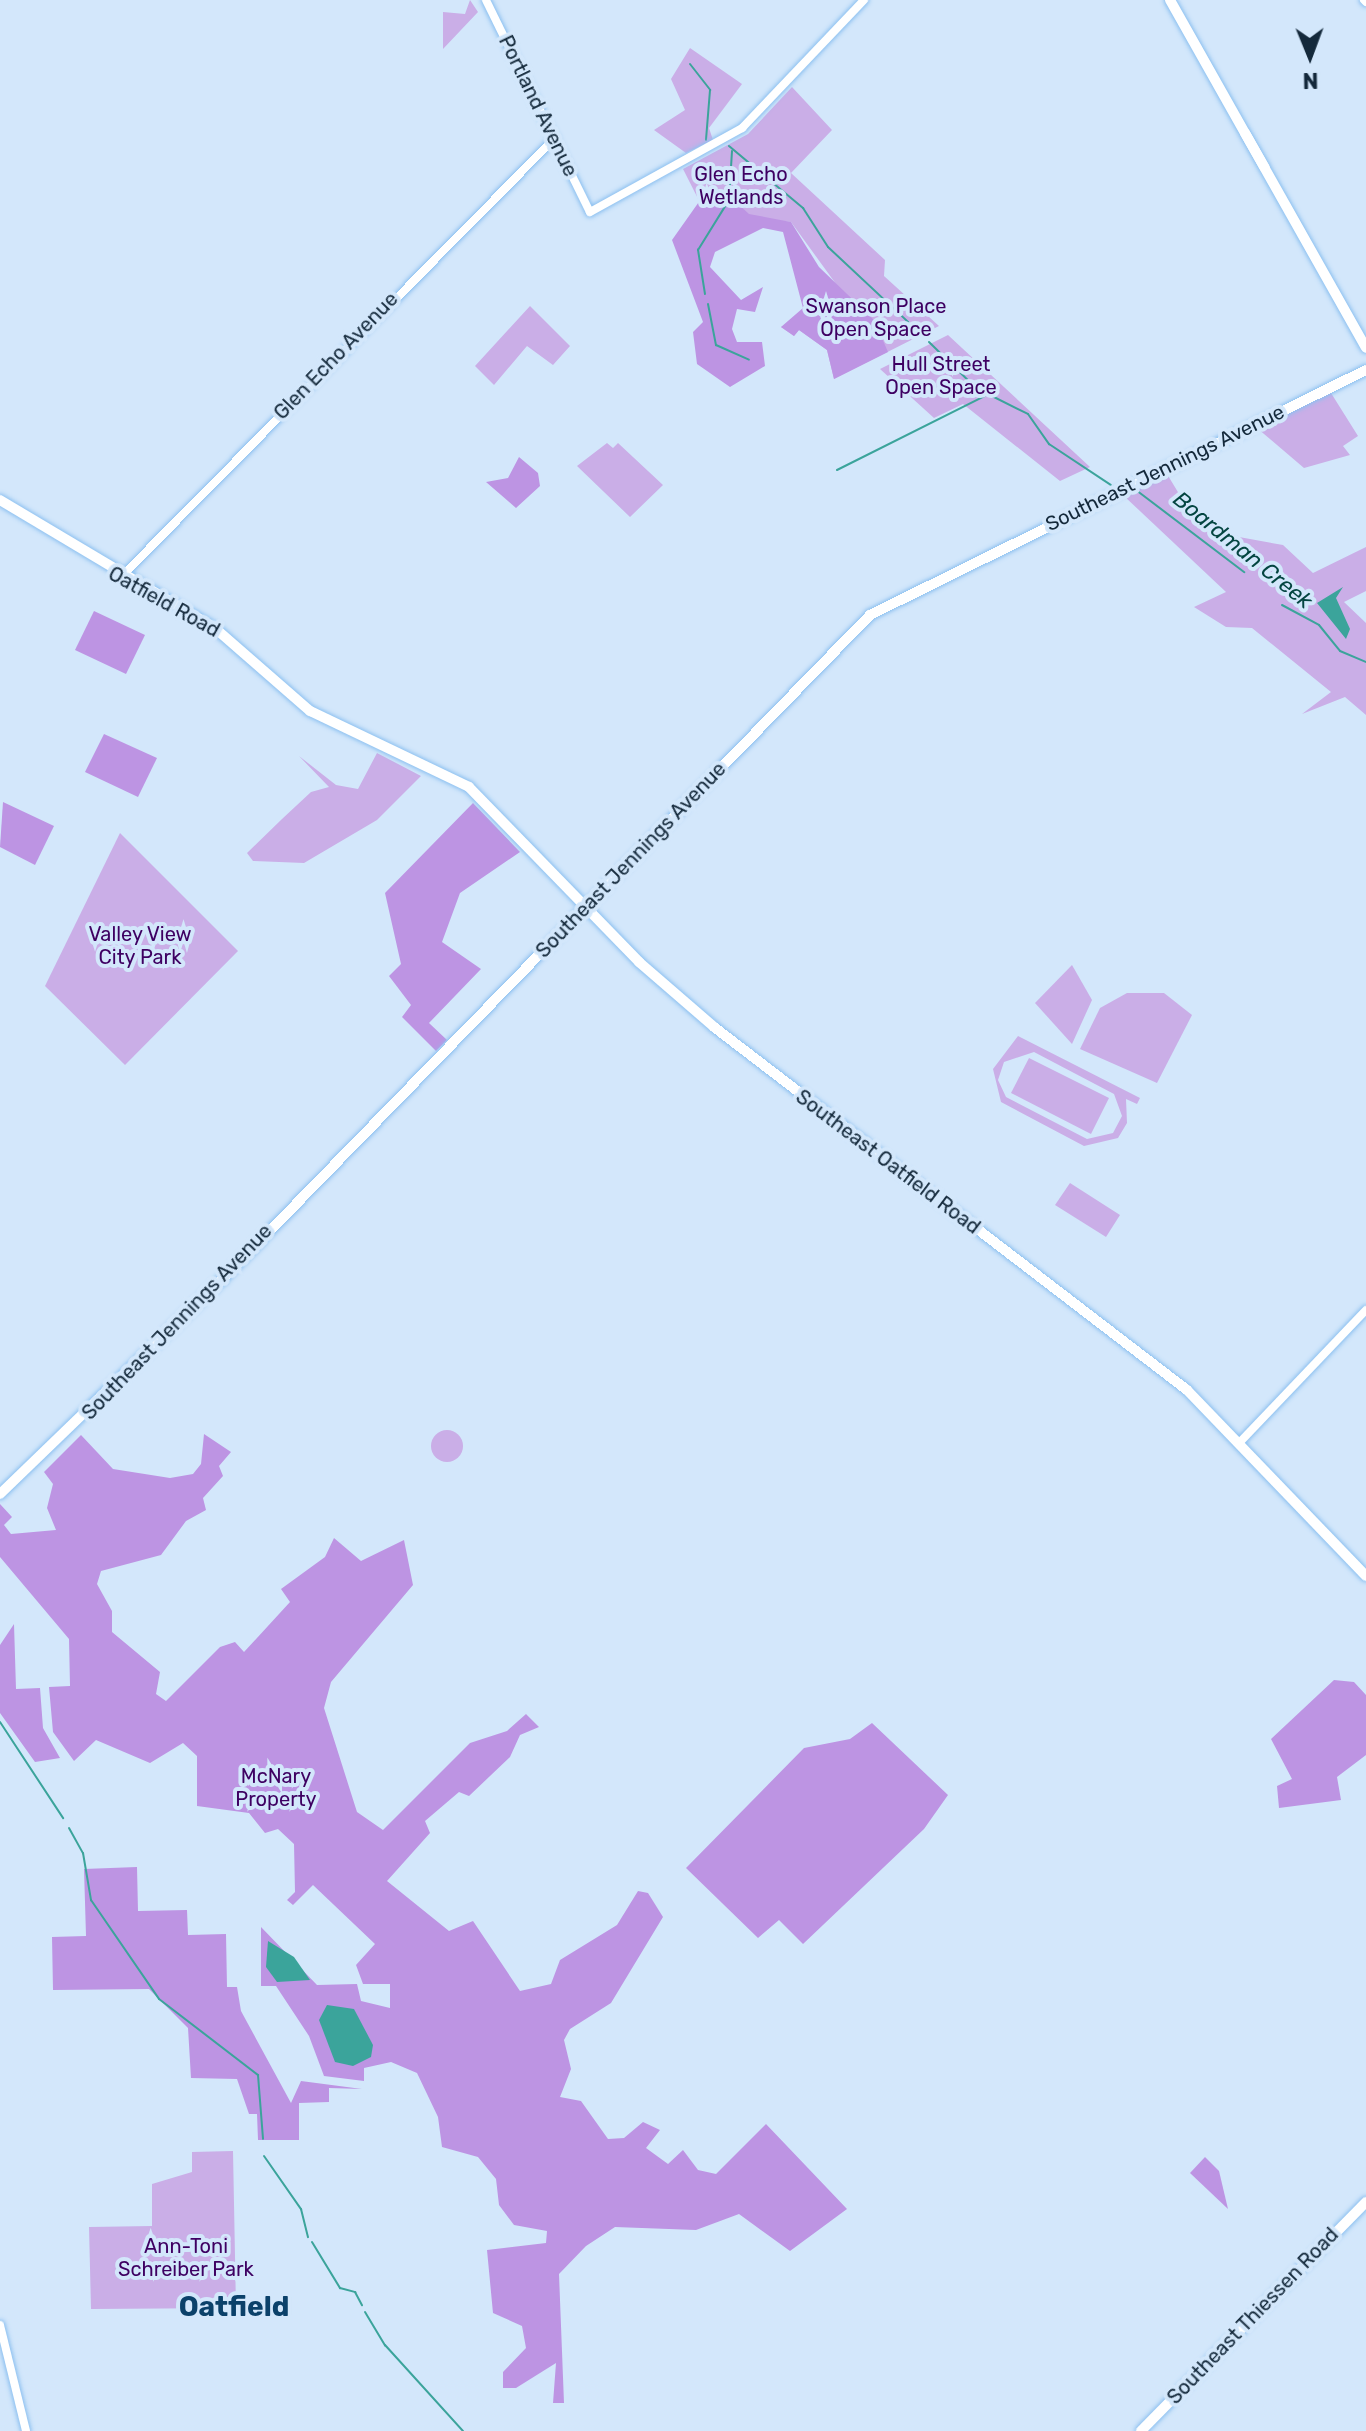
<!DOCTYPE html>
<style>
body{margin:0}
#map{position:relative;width:1366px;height:2431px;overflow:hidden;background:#d3e7fb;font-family:Rubik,sans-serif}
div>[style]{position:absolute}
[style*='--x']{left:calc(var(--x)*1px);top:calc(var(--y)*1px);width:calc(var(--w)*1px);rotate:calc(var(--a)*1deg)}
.green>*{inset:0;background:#caaee7}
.round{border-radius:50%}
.forest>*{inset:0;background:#bd94e3}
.water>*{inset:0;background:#3ba49b}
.stream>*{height:2px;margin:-1px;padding:0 1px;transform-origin:1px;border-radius:1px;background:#3ba49b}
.roads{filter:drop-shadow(0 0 2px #8cc0f0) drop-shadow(0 0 2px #8cc0f0)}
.minor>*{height:8px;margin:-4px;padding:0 4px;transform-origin:4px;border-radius:4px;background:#fff}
.major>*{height:10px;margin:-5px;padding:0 5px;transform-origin:5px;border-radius:5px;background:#fff}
span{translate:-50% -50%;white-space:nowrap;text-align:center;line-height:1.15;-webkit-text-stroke:8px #d3e7fb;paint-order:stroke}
.street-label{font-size:20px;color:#14293b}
.park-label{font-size:20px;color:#3e0062}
.water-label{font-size:22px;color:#044541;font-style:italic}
.district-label{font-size:28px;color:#0b416a;font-weight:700}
.north{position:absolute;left:1270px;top:16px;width:80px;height:80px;-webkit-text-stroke:6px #d3e7fb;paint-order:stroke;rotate:179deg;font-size:22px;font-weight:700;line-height:32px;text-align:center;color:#14293b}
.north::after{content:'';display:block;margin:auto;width:28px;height:36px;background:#14293b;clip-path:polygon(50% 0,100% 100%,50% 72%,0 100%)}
</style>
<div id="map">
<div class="green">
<div style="clip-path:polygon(470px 0,478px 12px,443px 49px,443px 12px,465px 14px)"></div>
<div style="clip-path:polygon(690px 48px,742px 84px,709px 128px,713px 140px,686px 153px,654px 130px,685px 110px,671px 79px)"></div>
<div style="clip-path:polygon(792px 87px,832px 130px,791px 173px,885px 260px,884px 276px,939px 326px,834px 379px,827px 350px,799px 330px,794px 336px,781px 327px,844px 295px,791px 222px,769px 220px,722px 246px,683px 169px,748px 134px)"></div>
<div style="clip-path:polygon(530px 306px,570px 346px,553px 365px,527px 346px,494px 385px,475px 366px)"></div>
<div style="clip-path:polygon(948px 335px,1090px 467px,1060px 481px,963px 404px,934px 418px,880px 369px)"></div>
<div style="clip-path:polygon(1331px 393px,1358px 436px,1343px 446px,1350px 455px,1304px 468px,1257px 428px)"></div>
<div style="clip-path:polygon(607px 443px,613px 448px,618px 443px,663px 485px,630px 517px,577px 466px)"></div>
<div style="clip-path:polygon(1167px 474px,1190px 512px,1206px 513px,1239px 537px,1283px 545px,1313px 573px,1366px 547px,1366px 591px,1344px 602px,1366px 623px,1366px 715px,1345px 697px,1302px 714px,1331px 692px,1252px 628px,1226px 627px,1194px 607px,1226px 592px,1124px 496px)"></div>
<div style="clip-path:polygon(377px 753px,421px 776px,377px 820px,304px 863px,253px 861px,247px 853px,282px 819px,311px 792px,329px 787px,299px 756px,336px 785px,358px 789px)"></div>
<div style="clip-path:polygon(120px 833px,238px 951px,125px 1065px,45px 986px)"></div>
<div style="clip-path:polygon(1072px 965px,1092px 1000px,1072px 1044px,1035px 1003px)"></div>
<div style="clip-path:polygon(1127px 993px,1164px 993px,1192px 1015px,1157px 1083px,1080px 1049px,1100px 1008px)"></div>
<div style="clip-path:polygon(evenodd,1018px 1036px,1140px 1098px,1137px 1104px,1126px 1099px,1127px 1123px,1118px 1138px,1084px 1146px,1001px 1102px,993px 1069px,1018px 1036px,1034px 1052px,1114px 1094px,1122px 1116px,1113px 1133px,1087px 1139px,1006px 1097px,998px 1080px,1004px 1062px,1034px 1052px)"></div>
<div style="clip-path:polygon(1029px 1058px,1109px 1098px,1091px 1134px,1011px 1093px)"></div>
<div style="clip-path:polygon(1070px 1183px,1120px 1215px,1106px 1237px,1055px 1205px)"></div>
<div class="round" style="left:431px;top:1430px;width:32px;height:32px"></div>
<div style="clip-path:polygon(233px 2151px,236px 2308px,91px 2309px,89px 2227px,152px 2226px,152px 2184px,192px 2172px,192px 2152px)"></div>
</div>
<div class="forest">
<div style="clip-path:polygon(708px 189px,723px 190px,749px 214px,791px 222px,819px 267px,874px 320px,888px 352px,834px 379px,827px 350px,799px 330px,794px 336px,781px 327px,803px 308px,783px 232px,763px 228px,715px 252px,710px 267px,741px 300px,763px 287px,755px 312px,737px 309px,732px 329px,737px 342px,762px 342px,765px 366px,730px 387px,697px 364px,693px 332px,703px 322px,672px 240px)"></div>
<div style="clip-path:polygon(519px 457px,538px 473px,540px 486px,516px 508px,486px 482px,508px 478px)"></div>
<div style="clip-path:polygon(94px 611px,145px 635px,126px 674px,75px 650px)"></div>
<div style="clip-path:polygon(104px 734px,157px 758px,138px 797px,85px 772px)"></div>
<div style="clip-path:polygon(3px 802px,54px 826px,35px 865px,0 847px)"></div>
<div style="clip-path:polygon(473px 803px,520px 852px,460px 893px,442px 942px,481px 969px,429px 1023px,447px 1040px,436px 1051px,402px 1017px,411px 1005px,389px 976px,401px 964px,385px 893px)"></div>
<div style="clip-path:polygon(204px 1434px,231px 1452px,219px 1466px,223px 1476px,203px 1498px,206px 1510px,186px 1521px,161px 1555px,101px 1571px,97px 1584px,112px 1611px,112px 1632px,160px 1672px,156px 1694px,166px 1701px,220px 1647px,235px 1642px,244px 1652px,290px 1602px,281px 1589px,325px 1557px,334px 1538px,361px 1561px,404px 1540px,413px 1585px,331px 1682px,324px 1708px,357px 1812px,383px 1830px,470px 1743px,507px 1731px,526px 1714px,539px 1727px,520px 1735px,510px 1757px,469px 1796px,459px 1792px,425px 1821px,430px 1833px,387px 1881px,449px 1931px,473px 1921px,520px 1991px,551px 1984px,560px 1960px,617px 1925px,638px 1891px,648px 1893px,663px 1917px,611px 2003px,570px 2029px,564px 2040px,571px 2069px,560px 2097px,581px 2101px,608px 2139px,624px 2138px,643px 2122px,660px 2130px,646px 2148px,668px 2164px,683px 2150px,698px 2170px,716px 2174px,766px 2124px,847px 2209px,790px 2251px,739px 2214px,696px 2230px,615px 2227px,586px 2246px,559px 2274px,564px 2403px,553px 2403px,556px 2363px,516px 2388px,503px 2388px,503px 2372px,526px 2348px,522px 2326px,493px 2313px,487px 2250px,546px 2243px,547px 2231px,514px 2225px,499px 2205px,496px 2179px,478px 2157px,442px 2147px,438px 2117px,417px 2073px,391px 2062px,364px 2068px,364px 2081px,324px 2076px,309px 2036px,276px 1986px,261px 1986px,261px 1927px,317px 1985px,357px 1984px,361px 2001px,390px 2008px,390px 1984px,363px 1984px,356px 1965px,375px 1944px,313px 1885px,293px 1905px,287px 1900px,295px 1892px,294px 1844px,278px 1829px,265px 1833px,249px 1813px,197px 1806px,197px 1756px,183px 1743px,150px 1763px,96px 1740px,74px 1761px,53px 1732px,49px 1687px,70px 1686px,69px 1639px,0 1557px,0 1504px,12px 1517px,4px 1525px,11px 1534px,56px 1530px,47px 1508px,53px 1484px,44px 1472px,81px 1435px,113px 1469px,170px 1478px,193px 1474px,201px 1464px)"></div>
<div style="clip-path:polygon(14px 1624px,16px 1689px,40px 1688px,43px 1728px,60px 1758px,35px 1762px,0 1713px,0 1645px)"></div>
<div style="clip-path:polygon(1334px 1680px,1354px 1682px,1366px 1695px,1366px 1755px,1337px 1777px,1341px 1800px,1279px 1808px,1277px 1786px,1292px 1779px,1271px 1739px)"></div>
<div style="clip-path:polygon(872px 1723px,948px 1795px,924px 1829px,803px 1944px,779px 1920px,758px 1938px,686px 1868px,804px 1748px,850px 1739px)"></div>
<div style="clip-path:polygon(137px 1867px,138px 1911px,187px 1910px,188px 1935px,226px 1934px,227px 1987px,237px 1987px,241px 2011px,291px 2103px,301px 2081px,362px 2089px,329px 2088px,329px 2102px,299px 2103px,299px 2140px,258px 2140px,257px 2114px,249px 2114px,237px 2079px,191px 2078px,188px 2028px,149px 1989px,53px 1990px,52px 1937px,86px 1936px,84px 1869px)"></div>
<div style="clip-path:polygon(1205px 2157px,1219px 2171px,1228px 2209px,1190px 2173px)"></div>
</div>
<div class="water">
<div style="clip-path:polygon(1343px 587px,1336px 598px,1350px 629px,1346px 639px,1317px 603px)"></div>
<div style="clip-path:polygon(268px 1941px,294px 1957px,310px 1980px,277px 1982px,266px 1967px)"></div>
<div style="clip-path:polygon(327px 2005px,354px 2009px,373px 2045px,371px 2057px,353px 2066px,335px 2062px,319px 2020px)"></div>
</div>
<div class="stream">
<div style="--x:690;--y:64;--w:33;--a:52"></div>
<div style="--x:710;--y:90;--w:50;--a:94.6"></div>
<div style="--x:729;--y:146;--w:97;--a:40"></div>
<div style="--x:803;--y:208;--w:46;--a:57.3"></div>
<div style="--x:828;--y:247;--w:129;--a:43.1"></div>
<div style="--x:705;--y:294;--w:45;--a:-99"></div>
<div style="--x:698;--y:250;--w:59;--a:-58.2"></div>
<div style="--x:729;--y:200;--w:49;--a:-86.5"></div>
<div style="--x:708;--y:304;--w:42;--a:79"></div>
<div style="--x:716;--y:345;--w:36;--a:24"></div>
<div style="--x:929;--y:342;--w:66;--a:44.4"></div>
<div style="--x:976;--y:388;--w:58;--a:26.6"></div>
<div style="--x:1028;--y:414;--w:37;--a:55"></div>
<div style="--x:1049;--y:444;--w:74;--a:33.5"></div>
<div style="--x:837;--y:470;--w:165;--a:-26.6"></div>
<div style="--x:1136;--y:490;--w:136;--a:37.2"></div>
<div style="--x:1282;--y:605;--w:42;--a:28.4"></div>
<div style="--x:1319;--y:625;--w:33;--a:51"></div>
<div style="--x:1340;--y:651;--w:28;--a:23"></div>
<div style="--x:0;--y:1722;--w:115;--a:56.7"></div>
<div style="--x:69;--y:1828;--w:29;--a:61"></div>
<div style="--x:83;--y:1853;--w:48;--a:80.3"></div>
<div style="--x:91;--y:1900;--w:120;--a:55.5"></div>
<div style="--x:159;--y:1999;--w:125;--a:37.5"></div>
<div style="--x:258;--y:2075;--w:64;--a:85.5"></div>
<div style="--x:264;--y:2156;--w:65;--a:55.1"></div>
<div style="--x:301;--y:2209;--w:29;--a:76"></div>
<div style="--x:312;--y:2242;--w:54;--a:58.7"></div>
<div style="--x:340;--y:2288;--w:16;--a:15"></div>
<div style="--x:355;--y:2292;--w:15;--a:62"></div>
<div style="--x:365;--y:2312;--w:39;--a:59"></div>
<div style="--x:385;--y:2345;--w:116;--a:47.8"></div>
</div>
<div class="roads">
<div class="minor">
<div style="--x:486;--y:0;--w:236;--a:63.9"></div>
<div style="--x:590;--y:212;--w:174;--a:-28.9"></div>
<div style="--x:742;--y:128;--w:177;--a:-46.4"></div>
<div style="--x:1364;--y:0;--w:3;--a:45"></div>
<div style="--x:121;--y:577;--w:617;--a:-45.33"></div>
<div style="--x:1239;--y:1443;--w:184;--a:-46.3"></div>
<div style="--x:0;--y:2325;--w:109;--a:76.2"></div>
</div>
<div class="major">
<div style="--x:1170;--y:0;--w:399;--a:60.6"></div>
<div style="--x:1245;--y:133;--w:40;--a:60.3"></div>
<div style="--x:0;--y:500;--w:252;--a:30.8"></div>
<div style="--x:216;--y:629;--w:125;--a:41.1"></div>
<div style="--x:310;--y:711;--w:176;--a:25.5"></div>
<div style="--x:469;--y:787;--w:244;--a:45.8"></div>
<div style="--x:639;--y:962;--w:99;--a:40.9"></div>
<div style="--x:714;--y:1027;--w:596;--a:37.5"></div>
<div style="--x:1187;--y:1390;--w:258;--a:46.1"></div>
<div style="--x:0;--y:1494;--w:310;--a:-44"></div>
<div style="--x:223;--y:1279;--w:927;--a:-45.74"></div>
<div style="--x:870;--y:615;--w:553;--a:-26.29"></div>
<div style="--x:1141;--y:2431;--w:321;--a:-45.5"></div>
</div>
</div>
<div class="street-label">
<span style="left:538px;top:106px;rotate:64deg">Portland Avenue</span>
<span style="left:336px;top:356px;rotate:-46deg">Glen Echo Avenue</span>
<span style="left:1165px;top:468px;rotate:-26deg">Southeast Jennings Avenue</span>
<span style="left:164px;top:602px;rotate:29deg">Oatfield Road</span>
<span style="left:631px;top:860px;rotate:-46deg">Southeast Jennings Avenue</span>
<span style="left:888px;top:1162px;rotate:37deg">Southeast Oatfield Road</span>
<span style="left:177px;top:1322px;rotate:-46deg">Southeast Jennings Avenue</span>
<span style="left:1253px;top:2316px;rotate:-46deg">Southeast Thiessen Road</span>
</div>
<div class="park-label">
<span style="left:741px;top:186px">Glen Echo<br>Wetlands</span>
<span style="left:876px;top:318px">Swanson Place<br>Open Space</span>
<span style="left:941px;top:376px">Hull Street<br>Open Space</span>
<span style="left:140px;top:946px">Valley View<br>City Park</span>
<span style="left:276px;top:1788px">McNary<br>Property</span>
<span style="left:186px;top:2258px">Ann-Toni<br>Schreiber Park</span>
</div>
<div class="water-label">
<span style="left:1243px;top:550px;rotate:39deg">Boardman Creek</span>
</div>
<div class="district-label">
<span style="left:234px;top:2307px">Oatfield</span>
</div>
<div class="north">N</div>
</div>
